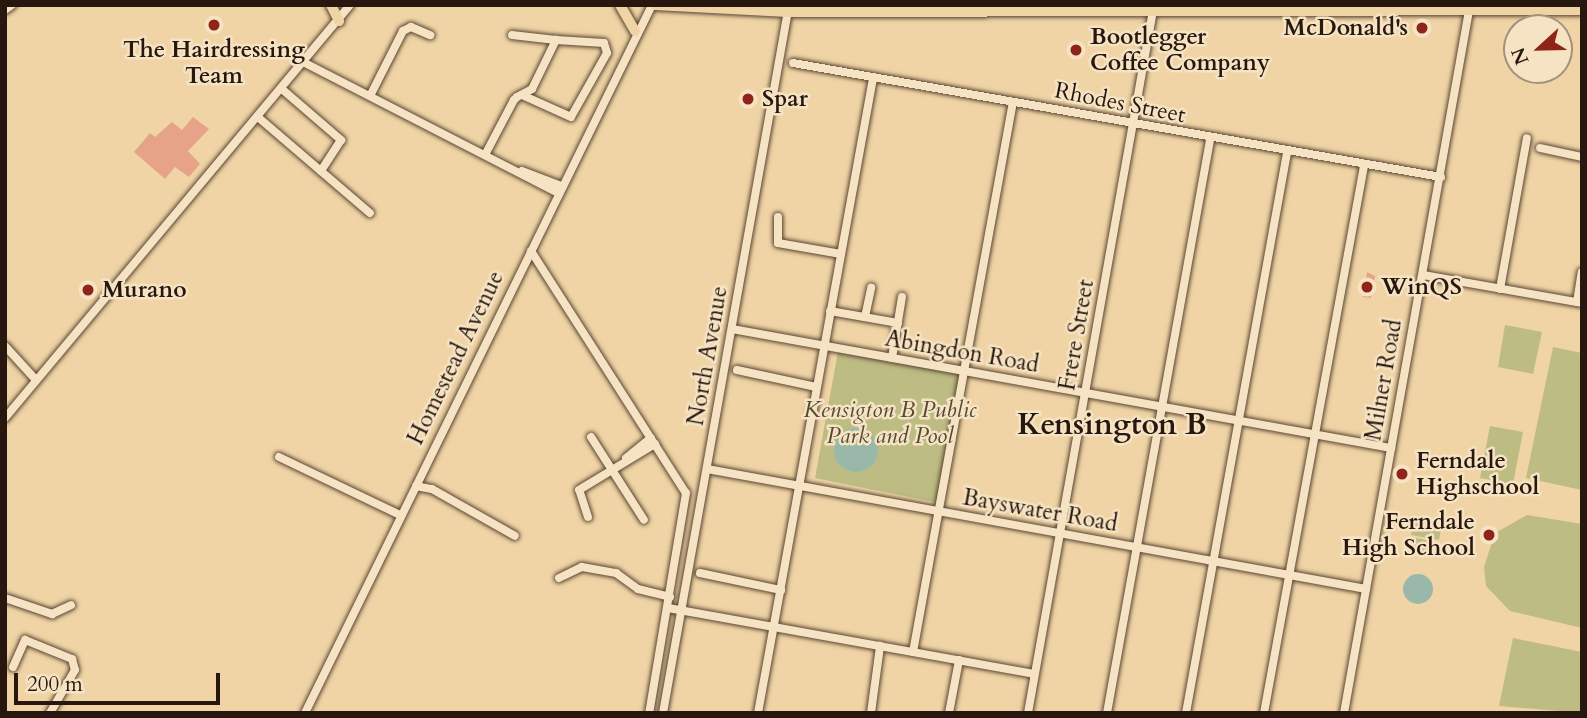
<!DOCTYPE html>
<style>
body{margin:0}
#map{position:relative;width:1587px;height:718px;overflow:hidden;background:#f0d4a5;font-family:Cardo,serif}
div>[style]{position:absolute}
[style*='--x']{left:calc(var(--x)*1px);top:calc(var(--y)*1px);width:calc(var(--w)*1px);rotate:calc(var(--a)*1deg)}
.green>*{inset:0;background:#bdbc83}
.water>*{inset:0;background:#9ab8aa}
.round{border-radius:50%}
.building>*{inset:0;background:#e6a388}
.roads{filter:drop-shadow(0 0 2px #594634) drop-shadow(0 0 2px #594634)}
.minor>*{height:8px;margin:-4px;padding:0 4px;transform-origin:4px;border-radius:4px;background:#f5e3c4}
.major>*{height:10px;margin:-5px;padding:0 5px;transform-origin:5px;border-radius:5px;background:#f0d4a5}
.dots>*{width:19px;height:19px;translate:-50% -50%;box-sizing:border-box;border:4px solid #f5e3c4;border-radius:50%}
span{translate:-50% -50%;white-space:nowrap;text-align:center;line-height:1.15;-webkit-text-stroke:5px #f5e3c4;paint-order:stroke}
.poi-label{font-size:23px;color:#27170e;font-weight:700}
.right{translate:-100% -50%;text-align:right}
.left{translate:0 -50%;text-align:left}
.street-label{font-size:23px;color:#27170e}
.park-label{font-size:23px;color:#544931;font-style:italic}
.district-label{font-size:30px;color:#27170e;font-weight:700}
.frame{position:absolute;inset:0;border:7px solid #27170e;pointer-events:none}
.north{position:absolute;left:1503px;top:14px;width:70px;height:70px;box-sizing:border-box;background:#f5e3c4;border:2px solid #a3917b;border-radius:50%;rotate:248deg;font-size:19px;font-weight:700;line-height:28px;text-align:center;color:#27170e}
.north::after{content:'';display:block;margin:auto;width:24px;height:32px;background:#8f2418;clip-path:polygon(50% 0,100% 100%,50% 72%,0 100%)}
.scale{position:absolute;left:14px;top:673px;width:206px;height:32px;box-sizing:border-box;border:4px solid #27170e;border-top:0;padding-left:9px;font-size:21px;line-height:24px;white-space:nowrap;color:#27170e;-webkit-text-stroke:5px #f5e3c4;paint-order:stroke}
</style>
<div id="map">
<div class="green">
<div style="clip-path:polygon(1505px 325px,1542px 332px,1533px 374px,1498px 367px)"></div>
<div style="clip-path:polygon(839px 346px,967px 369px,939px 503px,815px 478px)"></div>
<div style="clip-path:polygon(1553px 347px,1582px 353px,1582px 490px,1526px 478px)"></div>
<div style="clip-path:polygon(1490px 426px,1523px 432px,1513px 484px,1480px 478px)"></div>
<div style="clip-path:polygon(1527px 515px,1582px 524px,1582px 628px,1510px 611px,1486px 586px,1484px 567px,1495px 533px)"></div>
<div style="clip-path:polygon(1414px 519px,1442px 524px,1439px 540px,1411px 535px)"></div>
<div style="clip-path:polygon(1410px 537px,1438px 542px,1436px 558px,1407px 553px)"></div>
<div style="clip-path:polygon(1513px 638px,1582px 652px,1582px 713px,1499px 706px)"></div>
</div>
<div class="water">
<div class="round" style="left:834px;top:428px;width:44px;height:44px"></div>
<div class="round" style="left:1403px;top:574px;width:30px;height:30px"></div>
</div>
<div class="building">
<div style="clip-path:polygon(193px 117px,209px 129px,188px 151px,200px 164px,189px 177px,175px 167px,165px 179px,134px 152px,150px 133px,155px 137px,172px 122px,182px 130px)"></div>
<div style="clip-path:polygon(1367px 272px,1375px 276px,1371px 298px,1363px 297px)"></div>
</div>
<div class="roads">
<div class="minor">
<div style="--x:5;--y:10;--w:9;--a:-36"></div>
<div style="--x:512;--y:35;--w:44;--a:6.5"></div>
<div style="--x:305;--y:63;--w:284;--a:27.2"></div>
<div style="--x:793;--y:63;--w:658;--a:9.98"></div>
<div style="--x:283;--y:90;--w:77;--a:40.8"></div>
<div style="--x:341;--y:140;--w:37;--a:123"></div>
<div style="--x:370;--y:96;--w:73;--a:-63.1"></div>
<div style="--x:403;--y:31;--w:9;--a:-27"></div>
<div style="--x:411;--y:27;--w:21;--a:23"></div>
<div style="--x:259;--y:118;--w:146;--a:40.6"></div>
<div style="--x:1540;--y:148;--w:43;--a:12.1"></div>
<div style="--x:486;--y:153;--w:60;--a:-62.2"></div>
<div style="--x:514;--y:100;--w:4;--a:-45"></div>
<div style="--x:517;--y:97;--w:17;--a:-28"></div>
<div style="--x:532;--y:89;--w:55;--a:-63.9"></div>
<div style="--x:556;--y:40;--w:48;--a:3.6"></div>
<div style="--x:604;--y:43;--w:10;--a:73"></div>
<div style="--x:607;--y:53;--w:73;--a:119.4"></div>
<div style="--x:571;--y:117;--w:54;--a:-155.8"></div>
<div style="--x:522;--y:171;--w:42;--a:21"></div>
<div style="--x:778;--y:217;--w:26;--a:90"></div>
<div style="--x:778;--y:243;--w:64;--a:9.9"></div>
<div style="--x:531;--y:251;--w:287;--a:57.4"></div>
<div style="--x:686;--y:493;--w:223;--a:99.5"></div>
<div style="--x:1423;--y:275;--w:161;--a:10"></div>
<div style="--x:1500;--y:289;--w:153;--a:-79.9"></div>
<div style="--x:1577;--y:302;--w:30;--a:-81"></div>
<div style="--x:830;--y:311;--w:69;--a:10"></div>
<div style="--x:865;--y:317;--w:30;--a:-78"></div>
<div style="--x:732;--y:329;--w:670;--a:10.24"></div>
<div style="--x:5;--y:346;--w:46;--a:47.6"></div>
<div style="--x:892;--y:358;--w:62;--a:-80.7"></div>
<div style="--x:737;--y:370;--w:81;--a:12.1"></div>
<div style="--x:5;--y:418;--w:538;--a:-50.13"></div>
<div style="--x:591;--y:437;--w:98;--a:57.4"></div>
<div style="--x:279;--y:457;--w:134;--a:25.6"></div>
<div style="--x:626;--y:458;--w:32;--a:-39"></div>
<div style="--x:707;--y:469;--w:670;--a:10.32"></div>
<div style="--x:416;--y:486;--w:16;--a:11"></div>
<div style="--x:432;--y:489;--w:95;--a:29.5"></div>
<div style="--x:588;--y:517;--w:28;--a:-108"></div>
<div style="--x:579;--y:490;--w:89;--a:-31.2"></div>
<div style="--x:700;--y:573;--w:83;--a:11.9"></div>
<div style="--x:559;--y:578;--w:25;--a:-26"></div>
<div style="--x:582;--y:567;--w:35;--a:10"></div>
<div style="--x:616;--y:573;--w:27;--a:36"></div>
<div style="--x:638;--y:589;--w:33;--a:14"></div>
<div style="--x:5;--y:598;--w:50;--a:18.8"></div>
<div style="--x:52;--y:614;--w:21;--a:-25"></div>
<div style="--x:668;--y:608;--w:372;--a:10.2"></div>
<div style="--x:913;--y:652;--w:559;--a:-79.7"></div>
<div style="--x:13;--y:667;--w:30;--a:-66"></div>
<div style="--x:25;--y:640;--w:51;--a:22"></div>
<div style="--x:72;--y:659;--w:11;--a:75"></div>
<div style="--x:75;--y:670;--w:50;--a:120.2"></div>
<div style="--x:305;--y:713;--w:788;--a:-63.89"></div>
<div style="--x:663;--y:713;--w:719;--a:-79.91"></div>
<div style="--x:758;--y:713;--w:645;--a:-79.73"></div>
<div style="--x:871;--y:713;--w:68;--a:-82.3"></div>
<div style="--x:949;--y:713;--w:54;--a:-79.3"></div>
<div style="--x:1028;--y:713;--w:719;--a:-79.91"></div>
<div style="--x:1107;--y:713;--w:582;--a:-79.81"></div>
<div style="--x:1186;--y:713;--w:569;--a:-79.78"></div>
<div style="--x:1264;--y:713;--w:556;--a:-79.64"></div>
<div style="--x:1344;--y:713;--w:719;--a:-79.91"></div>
</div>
<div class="major">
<div style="--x:331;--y:5;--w:18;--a:63"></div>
<div style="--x:620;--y:5;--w:30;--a:60"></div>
<div style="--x:655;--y:5;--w:133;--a:3"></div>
<div style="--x:788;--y:12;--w:794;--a:-0.14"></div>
</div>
</div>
<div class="dots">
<div style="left:214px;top:25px;background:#8f2418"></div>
<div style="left:1422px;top:28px;background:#8f2418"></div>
<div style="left:1076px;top:50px;background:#8f2418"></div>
<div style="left:748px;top:99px;background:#8f2418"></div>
<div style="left:1367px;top:287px;background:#8f2418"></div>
<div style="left:88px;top:290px;background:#8f2418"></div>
<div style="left:1402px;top:474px;background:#8f2418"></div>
<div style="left:1489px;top:535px;background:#8f2418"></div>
</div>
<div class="poi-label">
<span class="right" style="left:1408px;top:28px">McDonald's</span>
<span class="left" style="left:1090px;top:50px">Bootlegger<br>Coffee Company</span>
<span style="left:214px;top:63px">The Hairdressing<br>Team</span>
<span class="left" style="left:762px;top:99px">Spar</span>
<span class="left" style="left:1381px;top:287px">WinQS</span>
<span class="left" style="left:102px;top:290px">Murano</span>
<span class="left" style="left:1416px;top:474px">Ferndale<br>Highschool</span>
<span class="right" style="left:1475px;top:535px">Ferndale<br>High School</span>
</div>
<div class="street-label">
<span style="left:1120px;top:103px;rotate:11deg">Rhodes Street</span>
<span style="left:1077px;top:335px;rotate:-80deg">Frere Street</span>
<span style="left:962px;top:352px;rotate:10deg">Abingdon Road</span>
<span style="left:708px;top:356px;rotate:-80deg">North Avenue</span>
<span style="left:456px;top:358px;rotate:-64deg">Homestead Avenue</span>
<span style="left:1384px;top:380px;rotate:-80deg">Milner Road</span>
<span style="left:1040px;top:511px;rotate:10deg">Bayswater Road</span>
</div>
<div class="park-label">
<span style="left:890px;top:423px">Kensigton B Public<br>Park and Pool</span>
</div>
<div class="district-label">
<span style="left:1112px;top:425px">Kensington B</span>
</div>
<div class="frame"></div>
<div class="north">N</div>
<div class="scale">200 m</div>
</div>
